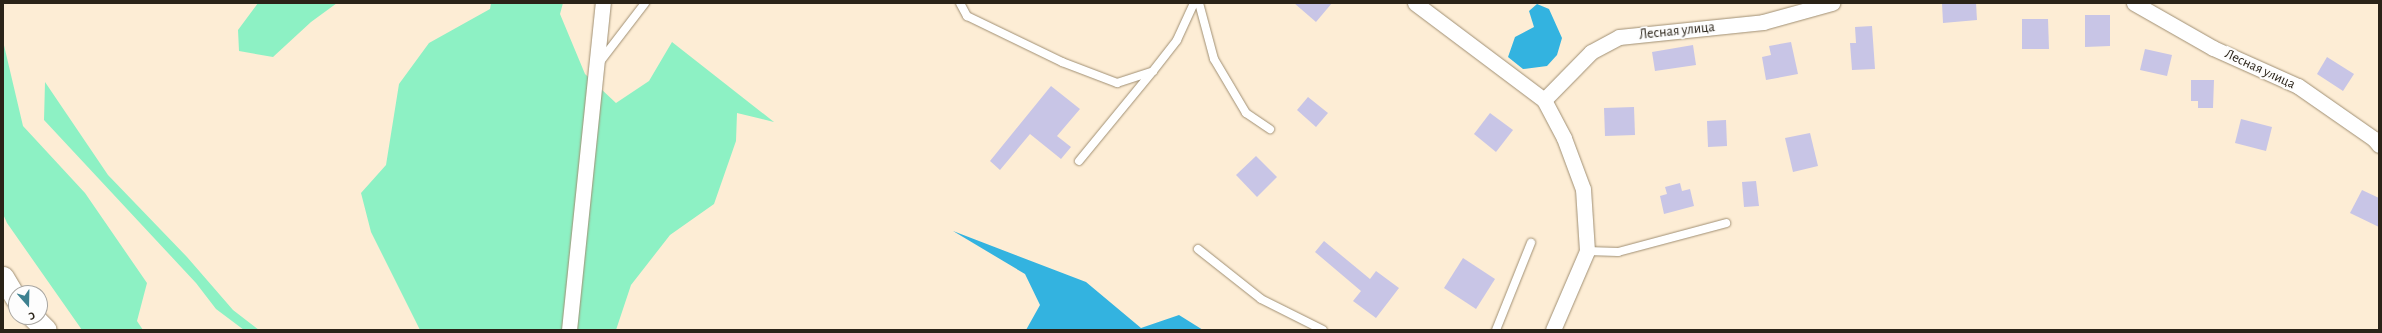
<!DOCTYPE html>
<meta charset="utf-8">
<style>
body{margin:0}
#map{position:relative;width:2382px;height:333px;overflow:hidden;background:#fdedd5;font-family:"Alegreya Sans",sans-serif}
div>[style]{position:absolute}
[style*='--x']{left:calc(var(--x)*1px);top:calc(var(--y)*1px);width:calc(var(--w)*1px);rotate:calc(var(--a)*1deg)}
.green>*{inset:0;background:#8df1c4}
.water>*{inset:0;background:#33b3e0}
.building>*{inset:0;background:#c8c5e6}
.roads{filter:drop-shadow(0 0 1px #a08f73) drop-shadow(0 0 1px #a08f73)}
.lane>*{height:8px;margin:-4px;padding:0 4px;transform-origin:4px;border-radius:4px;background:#fff}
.street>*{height:15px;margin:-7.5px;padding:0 7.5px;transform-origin:7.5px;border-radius:7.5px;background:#fff}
.secondary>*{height:21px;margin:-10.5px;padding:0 10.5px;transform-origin:10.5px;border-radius:10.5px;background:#fff}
span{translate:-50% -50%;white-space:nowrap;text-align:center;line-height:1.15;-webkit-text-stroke:4px #fdfdfd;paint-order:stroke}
.street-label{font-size:14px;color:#2a2318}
.frame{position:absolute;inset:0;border:4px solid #2a2318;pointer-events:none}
.north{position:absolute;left:8px;top:285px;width:40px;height:40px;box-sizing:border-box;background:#fdfdfd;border:1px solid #a9a6a1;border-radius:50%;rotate:160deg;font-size:11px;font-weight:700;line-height:16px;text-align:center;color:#2a2318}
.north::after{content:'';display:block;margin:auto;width:14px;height:18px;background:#3d8190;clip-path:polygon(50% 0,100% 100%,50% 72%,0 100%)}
</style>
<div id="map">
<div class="green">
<div style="clip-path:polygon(258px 3px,337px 3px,311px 22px,273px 57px,239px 51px,238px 30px)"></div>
<div style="clip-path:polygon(491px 3px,563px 3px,560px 14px,585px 74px,616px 103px,649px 81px,672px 42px,774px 122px,737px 113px,736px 141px,714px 204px,670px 235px,631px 285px,616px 330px,420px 330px,371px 232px,361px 193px,386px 165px,399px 84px,429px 43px,490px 9px)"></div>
<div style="clip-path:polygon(3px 41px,23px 126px,85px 193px,147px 283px,137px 321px,143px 330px,82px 330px,7px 223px,3px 214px)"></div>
<div style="clip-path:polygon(45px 82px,108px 175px,187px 257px,233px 310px,259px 330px,244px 330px,216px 309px,196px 283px,44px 120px)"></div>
</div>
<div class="water">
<div style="clip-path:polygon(1537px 4px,1549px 9px,1562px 38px,1557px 55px,1547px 66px,1523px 69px,1508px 57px,1515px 37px,1534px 27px,1529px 11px)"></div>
<div style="clip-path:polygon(953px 231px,1086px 282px,1141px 328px,1179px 315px,1203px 330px,1026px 330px,1040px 305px,1025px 274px)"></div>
</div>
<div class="building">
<div style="clip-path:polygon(1294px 3px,1332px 3px,1316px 22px)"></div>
<div style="clip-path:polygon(1942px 3px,1976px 3px,1977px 20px,1943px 23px)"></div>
<div style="clip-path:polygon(2085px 15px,2110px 15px,2110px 46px,2085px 47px)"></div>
<div style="clip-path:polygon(2022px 19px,2048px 19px,2049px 49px,2022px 49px)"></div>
<div style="clip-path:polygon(1872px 26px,1875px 69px,1852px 70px,1850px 43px,1856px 43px,1855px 27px)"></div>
<div style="clip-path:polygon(1791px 42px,1798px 74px,1766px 80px,1762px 57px,1771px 55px,1769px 46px)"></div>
<div style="clip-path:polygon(1693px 45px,1696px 65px,1655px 71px,1652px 52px)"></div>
<div style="clip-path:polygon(2145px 49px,2172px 55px,2167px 76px,2140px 70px)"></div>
<div style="clip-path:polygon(2327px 57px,2354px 74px,2343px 91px,2317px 74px)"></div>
<div style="clip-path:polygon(2191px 80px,2214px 80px,2213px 108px,2198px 108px,2198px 101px,2191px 101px)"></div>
<div style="clip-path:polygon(1051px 86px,1080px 109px,1057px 136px,1071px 147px,1061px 159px,1030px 134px,1000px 170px,990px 161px)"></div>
<div style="clip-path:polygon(1308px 97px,1328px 113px,1316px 127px,1297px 110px)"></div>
<div style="clip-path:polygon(1634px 107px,1635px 135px,1605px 136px,1604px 108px)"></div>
<div style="clip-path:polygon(1490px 113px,1513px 130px,1496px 152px,1474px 134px)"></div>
<div style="clip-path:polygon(2241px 119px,2272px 127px,2266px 151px,2235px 143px)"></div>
<div style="clip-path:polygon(1726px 120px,1727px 146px,1708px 147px,1707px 121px)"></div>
<div style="clip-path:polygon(1810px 133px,1818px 166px,1793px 172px,1785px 138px)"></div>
<div style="clip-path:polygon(1256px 156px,1277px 177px,1257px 197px,1236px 175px)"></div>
<div style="clip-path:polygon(1756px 181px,1759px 206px,1744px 207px,1742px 182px)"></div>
<div style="clip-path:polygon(1680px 183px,1682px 191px,1690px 189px,1694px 206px,1664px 214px,1660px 196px,1667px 194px,1665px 187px)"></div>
<div style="clip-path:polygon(2362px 190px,2379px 198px,2379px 227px,2350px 213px)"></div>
<div style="clip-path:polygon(1324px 241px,1370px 279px,1376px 271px,1399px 288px,1376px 318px,1353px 301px,1361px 291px,1315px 252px)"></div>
<div style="clip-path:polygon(1463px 258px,1495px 279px,1476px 309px,1444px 288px)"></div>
</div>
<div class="roads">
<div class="lane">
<div style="--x:960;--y:3;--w:15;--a:62"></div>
<div style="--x:967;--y:16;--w:106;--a:25.8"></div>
<div style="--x:1062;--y:62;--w:59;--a:20.9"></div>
<div style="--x:1117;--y:83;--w:38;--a:-18"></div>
<div style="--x:1153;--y:71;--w:39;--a:-52"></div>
<div style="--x:1177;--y:40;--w:41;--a:-65.3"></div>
<div style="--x:1199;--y:3;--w:58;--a:75"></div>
<div style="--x:1214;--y:59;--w:63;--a:59.3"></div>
<div style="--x:1246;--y:113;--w:29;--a:34"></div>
<div style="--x:599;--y:63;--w:76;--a:-52.5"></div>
<div style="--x:1079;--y:161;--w:115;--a:-50.6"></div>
<div style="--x:1198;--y:249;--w:80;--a:38.4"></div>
<div style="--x:1261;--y:299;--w:69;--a:26.6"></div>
<div style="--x:1587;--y:251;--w:31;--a:2"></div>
<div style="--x:1618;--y:252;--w:112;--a:-15"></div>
<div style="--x:1496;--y:330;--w:94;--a:-68.1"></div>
</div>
<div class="street">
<div style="--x:1415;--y:3;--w:161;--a:36.9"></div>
<div style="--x:1544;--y:100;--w:43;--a:62.2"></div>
<div style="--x:1564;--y:138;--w:54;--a:69.6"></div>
<div style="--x:1583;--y:189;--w:62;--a:86.3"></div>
<div style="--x:1587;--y:251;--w:86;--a:113.3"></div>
<div style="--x:2134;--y:3;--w:91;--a:29.7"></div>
<div style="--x:2213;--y:48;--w:93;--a:24.1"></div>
<div style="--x:2298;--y:86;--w:93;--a:34.9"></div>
<div style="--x:2374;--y:139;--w:8;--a:50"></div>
<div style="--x:1544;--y:100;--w:67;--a:-45.6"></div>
<div style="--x:1591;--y:52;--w:32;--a:-28"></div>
<div style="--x:1619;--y:37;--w:145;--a:-5.9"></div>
<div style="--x:1763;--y:22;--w:72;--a:-15.4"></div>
<div style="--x:569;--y:330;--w:329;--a:-84.1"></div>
</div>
<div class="secondary">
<div style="--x:3;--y:277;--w:26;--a:59"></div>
<div style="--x:33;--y:317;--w:18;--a:45"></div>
</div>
</div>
<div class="street-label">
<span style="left:1677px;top:31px;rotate:-6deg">Лесная улица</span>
<span style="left:2260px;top:69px;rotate:25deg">Лесная улица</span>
</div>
<div class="frame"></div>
<div class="north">С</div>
</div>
